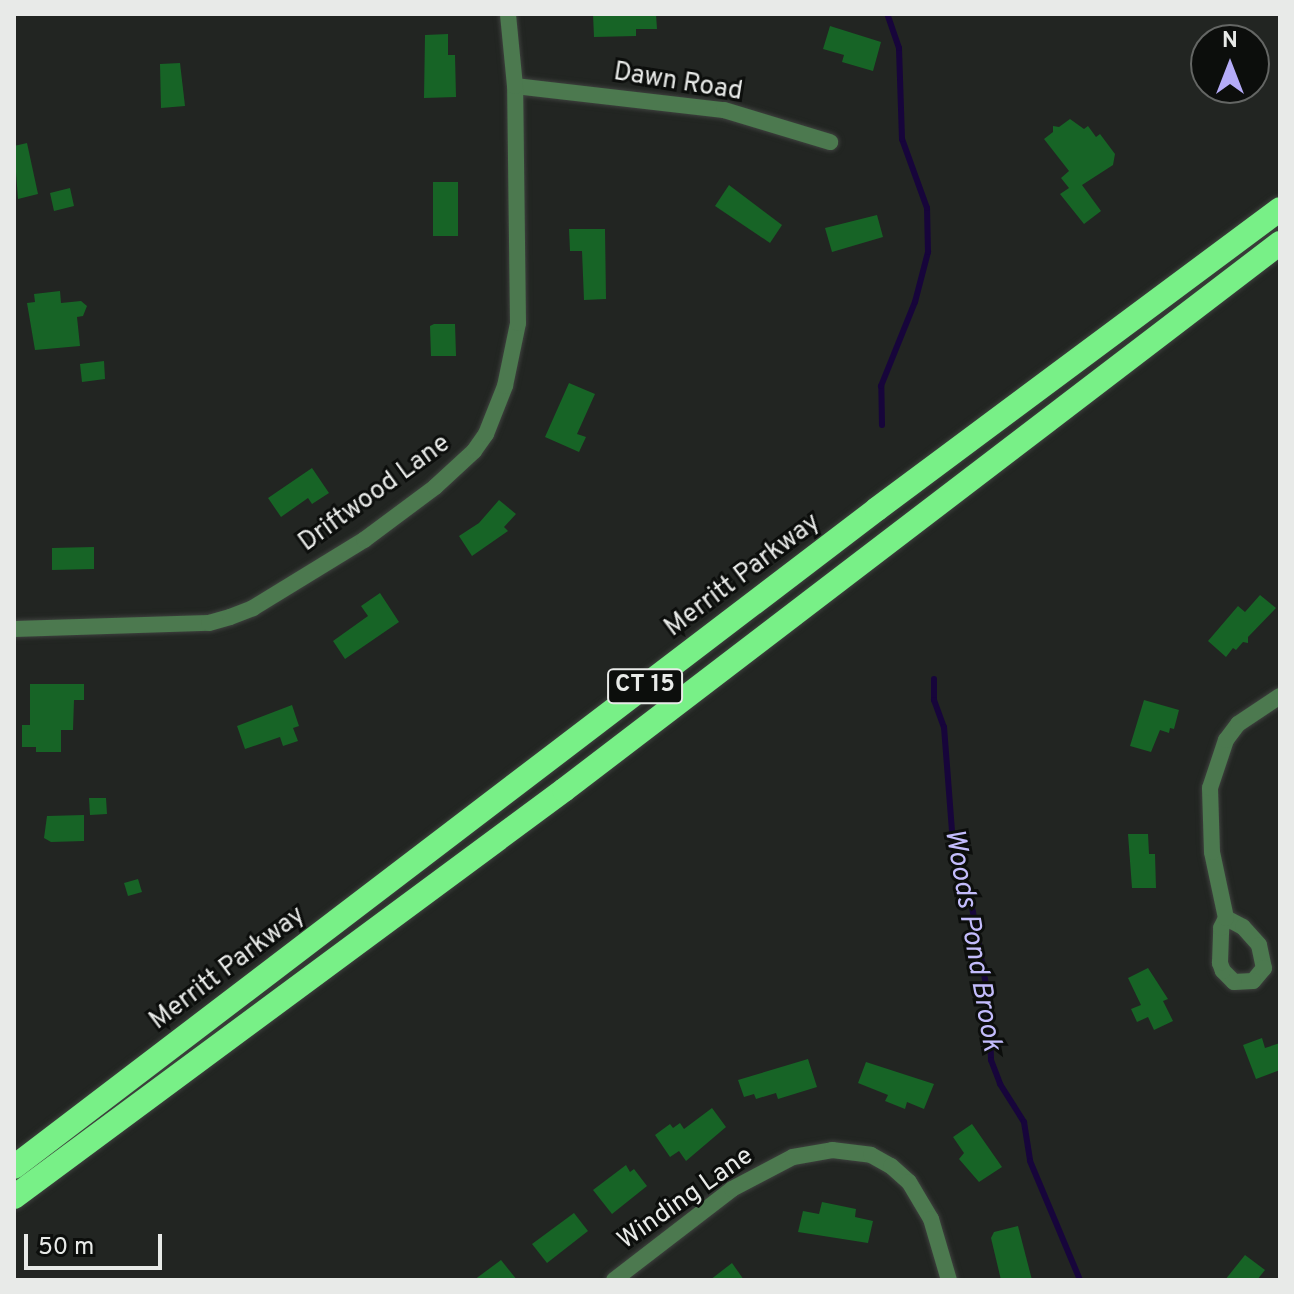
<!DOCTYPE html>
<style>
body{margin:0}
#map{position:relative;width:1294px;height:1294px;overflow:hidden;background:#222522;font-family:Overpass,sans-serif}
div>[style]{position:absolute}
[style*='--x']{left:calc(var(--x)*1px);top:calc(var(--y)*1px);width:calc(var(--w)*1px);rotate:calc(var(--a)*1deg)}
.stream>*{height:6px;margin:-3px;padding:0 3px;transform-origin:3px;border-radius:3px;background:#17053b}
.building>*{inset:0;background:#176426}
.roads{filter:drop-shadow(0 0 2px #3e413e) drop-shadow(0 0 2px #3e413e)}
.street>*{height:16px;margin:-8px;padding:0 8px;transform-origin:8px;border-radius:8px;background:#4c794f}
.highway>*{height:24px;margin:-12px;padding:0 12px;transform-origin:12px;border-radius:12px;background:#78f087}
span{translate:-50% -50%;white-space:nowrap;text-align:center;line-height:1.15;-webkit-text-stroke:6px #0c0e0c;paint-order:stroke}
.shield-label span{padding:2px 6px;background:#0c0e0c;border:2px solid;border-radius:6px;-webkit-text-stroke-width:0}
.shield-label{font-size:24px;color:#e8eae8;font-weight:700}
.street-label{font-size:26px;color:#e8eae8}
.water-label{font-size:28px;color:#c3bcfc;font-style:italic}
.frame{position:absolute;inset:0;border:16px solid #e8eae8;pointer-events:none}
.north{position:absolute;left:1190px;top:24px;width:80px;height:80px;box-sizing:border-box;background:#0c0e0c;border:2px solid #646664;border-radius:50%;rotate:0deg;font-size:22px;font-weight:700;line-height:32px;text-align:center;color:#e8eae8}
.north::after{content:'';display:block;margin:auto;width:28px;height:36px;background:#b5acf8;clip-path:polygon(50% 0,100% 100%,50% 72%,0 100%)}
.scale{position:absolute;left:24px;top:1234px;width:138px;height:36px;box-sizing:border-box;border:4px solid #e8eae8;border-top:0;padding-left:10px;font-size:24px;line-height:28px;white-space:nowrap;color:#e8eae8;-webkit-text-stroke:6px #0c0e0c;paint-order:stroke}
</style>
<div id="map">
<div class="stream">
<div style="--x:882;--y:425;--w:39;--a:-91"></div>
<div style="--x:881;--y:386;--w:91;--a:-68"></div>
<div style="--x:915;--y:302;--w:52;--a:-75.4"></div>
<div style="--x:928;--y:252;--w:44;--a:-91.3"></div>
<div style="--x:927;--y:208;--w:73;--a:-109.9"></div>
<div style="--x:902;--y:139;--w:91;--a:-91.9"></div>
<div style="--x:899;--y:48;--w:36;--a:-109"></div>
<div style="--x:934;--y:679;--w:21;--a:90"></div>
<div style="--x:934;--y:700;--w:29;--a:70"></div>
<div style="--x:944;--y:727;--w:131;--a:85.6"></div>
<div style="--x:954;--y:858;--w:32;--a:64"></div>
<div style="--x:968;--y:887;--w:25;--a:79"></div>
<div style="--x:973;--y:912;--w:91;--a:79.9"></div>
<div style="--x:989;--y:1002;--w:58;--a:88"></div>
<div style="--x:991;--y:1060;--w:26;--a:69"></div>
<div style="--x:1000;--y:1084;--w:45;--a:57.7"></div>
<div style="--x:1024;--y:1122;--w:39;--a:81"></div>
<div style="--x:1030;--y:1161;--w:129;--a:67.2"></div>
</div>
<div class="building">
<div style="clip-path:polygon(593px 14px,656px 14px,657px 29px,636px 29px,636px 36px,594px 37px)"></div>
<div style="clip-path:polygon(830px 26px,881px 42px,873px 71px,842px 62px,844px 55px,823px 49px)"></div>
<div style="clip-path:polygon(448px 34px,448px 55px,455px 55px,456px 97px,424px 98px,425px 35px)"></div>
<div style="clip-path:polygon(180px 63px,185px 106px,161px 108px,160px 64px)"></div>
<div style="clip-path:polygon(1070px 119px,1084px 129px,1088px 126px,1096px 137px,1100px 134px,1115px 154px,1113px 165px,1082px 185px,1101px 211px,1084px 224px,1060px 194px,1069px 188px,1061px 178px,1069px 171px,1044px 139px,1053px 132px,1053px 126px,1059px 127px)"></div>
<div style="clip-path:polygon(27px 143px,38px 194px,18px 199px,14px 146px)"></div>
<div style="clip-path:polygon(433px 182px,458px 182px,458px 236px,433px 236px)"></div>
<div style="clip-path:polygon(729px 185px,782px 225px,770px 243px,715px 206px)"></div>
<div style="clip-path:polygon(70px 188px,74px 206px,54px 211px,50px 193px)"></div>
<div style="clip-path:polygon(877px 215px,883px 237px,832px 252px,825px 228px)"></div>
<div style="clip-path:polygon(569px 229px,605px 229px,606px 299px,584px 300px,582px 251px,570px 251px)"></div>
<div style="clip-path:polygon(60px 291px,61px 303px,81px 301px,87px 306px,83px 316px,77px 317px,80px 346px,35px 350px,27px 303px,35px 302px,34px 294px)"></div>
<div style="clip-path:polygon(434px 324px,455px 324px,456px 356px,431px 356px,430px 326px)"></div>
<div style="clip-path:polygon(104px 361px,105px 379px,82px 382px,80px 364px)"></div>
<div style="clip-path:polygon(569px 383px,595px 394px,577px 434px,586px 437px,579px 452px,545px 437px)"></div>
<div style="clip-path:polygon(312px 468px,329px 493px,312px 504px,308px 498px,281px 517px,268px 498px)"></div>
<div style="clip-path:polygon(499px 500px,516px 514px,504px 527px,508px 531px,472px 556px,459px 536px,479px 523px)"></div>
<div style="clip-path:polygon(94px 547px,94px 569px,52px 570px,52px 548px)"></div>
<div style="clip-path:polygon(380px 593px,399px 622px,345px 659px,333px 641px,368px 616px,361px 606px)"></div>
<div style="clip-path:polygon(1260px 595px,1276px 608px,1248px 637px,1248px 643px,1243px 642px,1236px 650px,1233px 648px,1226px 657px,1208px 641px,1238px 606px,1245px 612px)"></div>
<div style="clip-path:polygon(30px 684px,84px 684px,84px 700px,74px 700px,73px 730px,61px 730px,61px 752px,36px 752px,36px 747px,22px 747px,22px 725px,30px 725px)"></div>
<div style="clip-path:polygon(1144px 700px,1179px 710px,1174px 729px,1170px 728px,1169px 733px,1160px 730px,1151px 752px,1130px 746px)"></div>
<div style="clip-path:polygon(292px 705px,299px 726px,293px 728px,298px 741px,283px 746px,280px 737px,245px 749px,237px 726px)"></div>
<div style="clip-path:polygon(89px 798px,106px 798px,107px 814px,90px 815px)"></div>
<div style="clip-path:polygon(84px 815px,84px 841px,51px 842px,44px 838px,47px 816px)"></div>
<div style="clip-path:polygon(1128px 834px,1148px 834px,1149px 854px,1155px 854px,1156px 888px,1132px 888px)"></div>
<div style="clip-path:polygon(138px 879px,142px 892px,128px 896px,124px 883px)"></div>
<div style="clip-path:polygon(1148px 968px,1168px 999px,1163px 1001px,1173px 1021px,1154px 1030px,1148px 1017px,1137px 1022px,1131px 1009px,1141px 1005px,1128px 978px)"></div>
<div style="clip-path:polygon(1262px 1038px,1265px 1048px,1280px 1043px,1280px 1070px,1256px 1079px,1243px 1045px)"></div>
<div style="clip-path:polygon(808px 1059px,817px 1087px,778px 1099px,776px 1093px,756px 1099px,754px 1094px,744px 1097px,738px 1080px)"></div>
<div style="clip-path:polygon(866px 1062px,934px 1084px,924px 1109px,907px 1102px,905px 1109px,885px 1101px,888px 1095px,858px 1083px)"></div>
<div style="clip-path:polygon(712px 1108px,726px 1127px,686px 1161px,679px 1151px,670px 1157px,655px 1135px,670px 1124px,673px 1128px,680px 1123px,684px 1129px)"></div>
<div style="clip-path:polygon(972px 1124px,1002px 1167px,979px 1182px,959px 1159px,964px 1153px,953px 1137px)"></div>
<div style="clip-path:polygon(626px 1165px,630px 1172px,634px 1169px,647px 1186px,612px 1214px,593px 1190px)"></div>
<div style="clip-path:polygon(822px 1202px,856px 1209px,855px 1217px,873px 1221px,868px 1243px,798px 1232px,803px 1211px,819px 1214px)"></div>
<div style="clip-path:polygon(574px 1213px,588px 1231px,547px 1263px,532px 1244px)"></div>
<div style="clip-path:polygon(1018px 1226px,1032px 1280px,1001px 1280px,991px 1238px,994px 1232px)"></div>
<div style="clip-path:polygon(1245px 1255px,1265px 1270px,1257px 1280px,1225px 1280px)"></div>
<div style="clip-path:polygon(501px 1260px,517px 1280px,474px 1280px)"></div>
<div style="clip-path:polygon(732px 1263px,744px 1280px,710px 1280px)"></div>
</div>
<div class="roads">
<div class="street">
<div style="--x:515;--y:86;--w:210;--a:6.6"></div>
<div style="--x:724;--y:110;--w:111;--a:16.8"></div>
<div style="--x:14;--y:629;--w:195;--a:-1.8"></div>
<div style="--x:209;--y:623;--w:22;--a:-16"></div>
<div style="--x:230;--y:617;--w:25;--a:-21"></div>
<div style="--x:253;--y:608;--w:130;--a:-31.5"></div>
<div style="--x:364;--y:540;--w:89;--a:-36.7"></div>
<div style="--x:435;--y:487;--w:53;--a:-42.7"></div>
<div style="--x:474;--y:451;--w:21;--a:-55"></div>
<div style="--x:486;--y:434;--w:52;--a:-68.4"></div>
<div style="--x:505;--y:386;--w:64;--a:-78.3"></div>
<div style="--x:518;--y:323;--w:237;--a:-90.7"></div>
<div style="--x:515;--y:86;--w:72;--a:-95.6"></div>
<div style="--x:1226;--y:918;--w:19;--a:28"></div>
<div style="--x:1243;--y:927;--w:24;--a:48"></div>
<div style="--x:1259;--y:945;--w:24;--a:78"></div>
<div style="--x:1264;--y:968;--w:17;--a:130"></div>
<div style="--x:1253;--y:981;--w:19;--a:177"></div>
<div style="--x:1234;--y:982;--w:16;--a:-135"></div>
<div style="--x:1223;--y:971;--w:9;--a:-111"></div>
<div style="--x:1220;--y:963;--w:35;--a:-88"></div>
<div style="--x:1221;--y:928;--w:11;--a:-63"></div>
<div style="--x:1226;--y:918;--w:67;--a:-102"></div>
<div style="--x:1212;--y:852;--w:64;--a:-91.8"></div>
<div style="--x:1210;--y:788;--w:51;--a:-71.6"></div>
<div style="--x:1226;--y:740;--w:20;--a:-53"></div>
<div style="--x:1238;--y:724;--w:50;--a:-33.7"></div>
<div style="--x:614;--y:1280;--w:149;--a:-37.6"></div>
<div style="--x:732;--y:1189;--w:69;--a:-27.7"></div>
<div style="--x:793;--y:1157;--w:40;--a:-10"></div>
<div style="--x:832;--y:1150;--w:39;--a:7"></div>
<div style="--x:871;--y:1155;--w:23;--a:29"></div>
<div style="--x:891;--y:1166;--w:24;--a:42"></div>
<div style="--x:909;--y:1182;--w:43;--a:59.3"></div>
<div style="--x:931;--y:1219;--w:64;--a:73.6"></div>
</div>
<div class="highway">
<div style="--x:14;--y:1167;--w:1085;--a:-37.32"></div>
<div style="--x:877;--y:509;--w:502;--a:-36.66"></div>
<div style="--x:14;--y:1197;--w:684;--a:-36.5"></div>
<div style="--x:564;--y:790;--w:901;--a:-37.38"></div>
</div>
</div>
<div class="shield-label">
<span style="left:645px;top:686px">CT 15</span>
</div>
<div class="street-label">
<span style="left:678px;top:83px;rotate:9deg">Dawn Road</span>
<span style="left:375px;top:494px;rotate:-36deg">Driftwood Lane</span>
<span style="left:743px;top:576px;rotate:-37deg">Merritt Parkway</span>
<span style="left:228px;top:969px;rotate:-37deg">Merritt Parkway</span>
<span style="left:686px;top:1199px;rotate:-35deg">Winding Lane</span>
</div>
<div class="water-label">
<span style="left:972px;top:940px;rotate:80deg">Woods Pond Brook</span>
</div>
<div class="frame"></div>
<div class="north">N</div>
<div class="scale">50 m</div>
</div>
